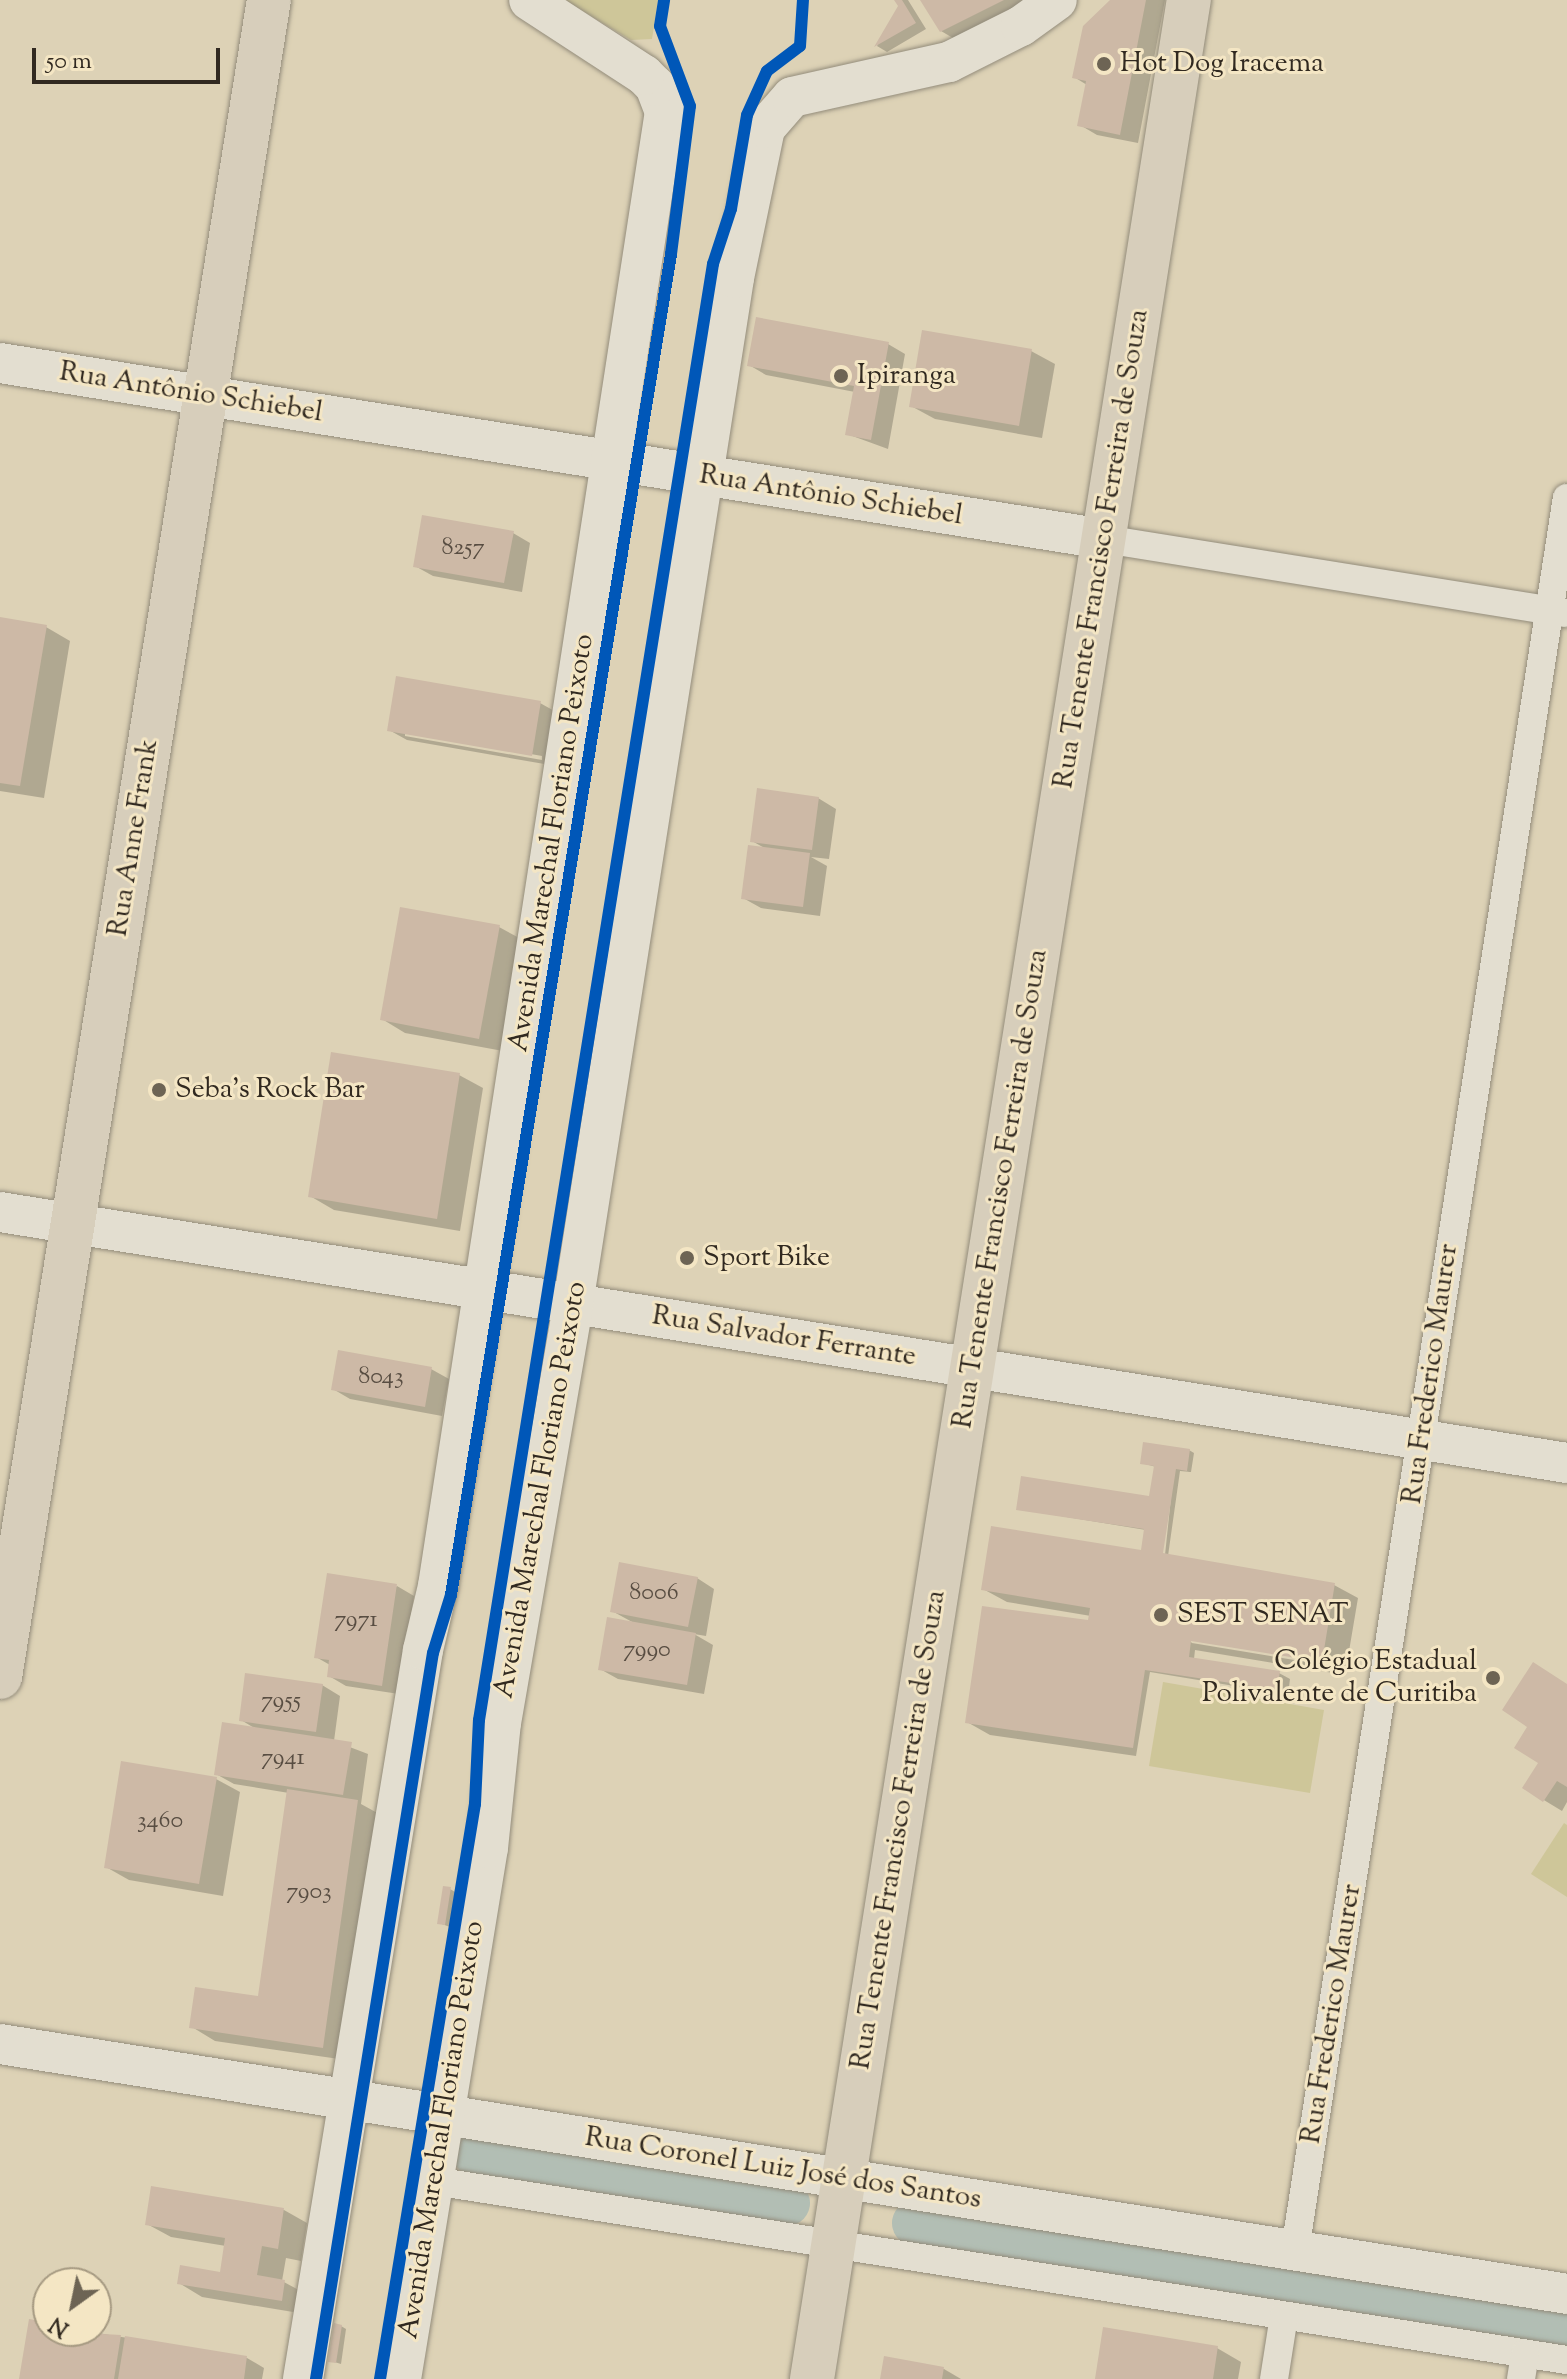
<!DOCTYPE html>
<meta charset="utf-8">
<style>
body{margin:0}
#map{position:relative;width:1567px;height:2379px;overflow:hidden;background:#ddd2b6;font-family:"Sorts Mill Goudy",serif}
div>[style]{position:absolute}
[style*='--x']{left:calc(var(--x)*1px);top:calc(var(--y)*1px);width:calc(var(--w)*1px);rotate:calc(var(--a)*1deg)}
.green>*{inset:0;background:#cec699}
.shadow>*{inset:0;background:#0003}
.river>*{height:46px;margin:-23px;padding:0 23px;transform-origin:23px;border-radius:23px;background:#b2beb4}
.building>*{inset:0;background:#cdb9a6}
.roads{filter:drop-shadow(0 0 2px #938c7b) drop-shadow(0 0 2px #938c7b)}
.street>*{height:28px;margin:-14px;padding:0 14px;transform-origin:14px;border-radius:14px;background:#e3ded0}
.secondary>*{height:40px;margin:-20px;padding:0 20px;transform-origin:20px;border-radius:20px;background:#e3ded0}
.primary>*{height:44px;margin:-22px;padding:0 22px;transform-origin:22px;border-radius:22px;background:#d7cebb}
.cycleway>*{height:12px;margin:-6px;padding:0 6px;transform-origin:6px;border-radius:6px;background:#0057b8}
.dots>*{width:22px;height:22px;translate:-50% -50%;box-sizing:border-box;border:4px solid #f4e6c4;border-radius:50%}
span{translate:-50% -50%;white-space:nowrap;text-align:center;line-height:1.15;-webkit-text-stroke:6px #f4e6c4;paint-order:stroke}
.number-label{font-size:24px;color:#584d42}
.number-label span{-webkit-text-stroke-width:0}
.poi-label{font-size:28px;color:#312920}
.left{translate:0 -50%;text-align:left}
.right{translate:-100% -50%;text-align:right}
.street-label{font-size:28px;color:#312920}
.north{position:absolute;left:32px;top:2267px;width:80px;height:80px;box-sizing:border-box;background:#f4e6c4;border:2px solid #a69a82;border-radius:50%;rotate:213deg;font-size:22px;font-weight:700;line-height:32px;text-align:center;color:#312920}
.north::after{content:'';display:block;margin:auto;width:28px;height:36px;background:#6d6454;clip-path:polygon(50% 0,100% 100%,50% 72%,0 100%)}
.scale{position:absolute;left:32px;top:48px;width:188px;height:36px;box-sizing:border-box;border:4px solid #312920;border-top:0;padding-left:10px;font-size:24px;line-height:28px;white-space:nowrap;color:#312920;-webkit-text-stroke:6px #f4e6c4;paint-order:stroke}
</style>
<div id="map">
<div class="green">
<div style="clip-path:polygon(564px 0,658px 0,652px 39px,631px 40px)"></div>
<div style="clip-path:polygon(1163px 1682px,1324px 1710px,1310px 1793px,1149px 1766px)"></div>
<div style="clip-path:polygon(1564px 1823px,1567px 1825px,1567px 1897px,1531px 1874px)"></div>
</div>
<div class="shadow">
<div style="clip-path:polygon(897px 0,908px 0,926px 29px,887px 52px,877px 46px,900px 6px)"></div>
<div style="clip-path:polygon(923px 0,1049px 0,965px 45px,941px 31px)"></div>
<div style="clip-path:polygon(1113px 0,1165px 0,1138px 143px,1097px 135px,1080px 125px,1087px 85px,1074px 77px)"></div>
<div style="clip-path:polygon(888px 344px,905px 354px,888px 449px,847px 434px,855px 392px,766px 375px,749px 365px)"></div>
<div style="clip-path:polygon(1031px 351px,1055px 364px,1042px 438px,935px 419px,911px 406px)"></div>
<div style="clip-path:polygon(513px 533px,530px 543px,522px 592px,433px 576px,415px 566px)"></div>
<div style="clip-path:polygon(0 619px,46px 627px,70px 641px,44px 798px,0 791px)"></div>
<div style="clip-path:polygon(evenodd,540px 703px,558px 713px,550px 765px,407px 740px,389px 730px,540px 703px,405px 732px,542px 756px,542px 760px,405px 736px,405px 732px)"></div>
<div style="clip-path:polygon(818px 798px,836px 809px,829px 859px,811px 857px,827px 866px,820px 916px,761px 908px,743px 898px,768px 850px,752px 841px)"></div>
<div style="clip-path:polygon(499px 927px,523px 940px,503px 1051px,405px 1033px,382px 1019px)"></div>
<div style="clip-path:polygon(459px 1075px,483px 1088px,460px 1231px,334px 1210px,310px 1196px)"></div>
<div style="clip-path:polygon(431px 1369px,449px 1379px,442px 1416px,350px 1399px,333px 1389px)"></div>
<div style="clip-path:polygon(evenodd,1189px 1450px,1194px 1453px,1191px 1472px,1180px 1471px,1168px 1556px,1334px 1585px,1358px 1598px,1345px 1675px,1195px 1650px,1194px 1659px,1279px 1673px,1290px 1679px,1288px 1695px,1150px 1672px,1136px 1756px,990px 1735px,967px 1722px,1099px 1624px,1091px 1616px,1007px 1602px,983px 1589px,1142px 1553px,1146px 1530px,1018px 1509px,1151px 1498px,1156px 1467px,1142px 1463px,1189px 1450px,1175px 1459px,1165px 1555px,1161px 1555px,1175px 1459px,1189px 1450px,1187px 1638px,1332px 1662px,1331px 1666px,1192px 1643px,1187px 1638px)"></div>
<div style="clip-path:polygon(697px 1578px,714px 1589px,706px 1636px,694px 1634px,713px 1645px,704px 1694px,618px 1679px,600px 1669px,634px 1623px,612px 1611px)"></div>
<div style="clip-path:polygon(397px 1586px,414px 1596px,399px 1694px,346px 1686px,329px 1676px,330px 1665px,316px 1657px)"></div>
<div style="clip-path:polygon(322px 1685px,340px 1696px,334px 1741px,368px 1754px,361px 1804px,381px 1815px,346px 2060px,215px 2041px,192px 2027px,260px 1998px,289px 1793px,234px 1784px,216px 1774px,256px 1729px,241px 1720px)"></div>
<div style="clip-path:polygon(1567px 1685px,1567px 1802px,1562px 1811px,1524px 1788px,1541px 1763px)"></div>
<div style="clip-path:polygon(216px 1779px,240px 1792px,223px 1896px,129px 1880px,106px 1867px)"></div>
<div style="clip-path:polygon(450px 1889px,455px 1892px,450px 1927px,439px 1923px)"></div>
<div style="clip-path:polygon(153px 2188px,284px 2210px,307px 2223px,301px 2261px,286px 2258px,282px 2281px,308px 2295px,305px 2314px,202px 2297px,179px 2283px,222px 2274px,226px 2246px,171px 2237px,147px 2224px)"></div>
<div style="clip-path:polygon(48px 2324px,48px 2331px,86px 2331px,247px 2358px,264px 2368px,262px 2379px,21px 2379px)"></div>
<div style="clip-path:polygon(341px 2326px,346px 2329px,341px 2364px,331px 2361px)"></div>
<div style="clip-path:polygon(1217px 2348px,1241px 2362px,1238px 2379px,1097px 2379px)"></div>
<div style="clip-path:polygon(944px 2369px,961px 2379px,882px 2379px)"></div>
</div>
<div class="river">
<div style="--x:475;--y:2153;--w:316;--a:9.1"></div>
<div style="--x:915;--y:2223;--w:660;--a:9.15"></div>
</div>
<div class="building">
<div style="clip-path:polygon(894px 0,902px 0,916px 23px,874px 47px,898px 6px)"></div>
<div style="clip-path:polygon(920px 0,1004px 0,940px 32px)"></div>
<div style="clip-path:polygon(1110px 0,1146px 0,1120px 135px,1077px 126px,1086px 81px,1072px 78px,1083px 26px)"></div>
<div style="clip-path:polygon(756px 317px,889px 342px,871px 440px,845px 435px,854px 386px,747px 366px)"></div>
<div style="clip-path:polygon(922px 330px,1032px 349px,1019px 426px,909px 407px)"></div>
<div style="clip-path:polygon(422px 515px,514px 531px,504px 583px,413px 567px)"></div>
<div style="clip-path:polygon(0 617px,47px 625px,20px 786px,0 783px)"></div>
<div style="clip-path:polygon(396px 676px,541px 701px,532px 756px,387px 731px)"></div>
<div style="clip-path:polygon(757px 788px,819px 797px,812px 850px,750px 842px)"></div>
<div style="clip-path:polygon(748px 845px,810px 853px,803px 907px,741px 899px)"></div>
<div style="clip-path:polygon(400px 907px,500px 925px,479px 1039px,380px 1020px)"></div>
<div style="clip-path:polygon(331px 1052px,460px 1073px,437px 1219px,308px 1197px)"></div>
<div style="clip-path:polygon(338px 1350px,432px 1367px,425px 1407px,331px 1390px)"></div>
<div style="clip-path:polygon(1143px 1442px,1190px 1449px,1187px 1471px,1176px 1469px,1163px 1553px,1335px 1583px,1322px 1662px,1191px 1641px,1189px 1657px,1280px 1671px,1277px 1690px,1145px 1670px,1133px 1748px,965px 1723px,982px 1606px,1088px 1620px,1090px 1608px,981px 1590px,991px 1526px,1141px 1550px,1144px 1529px,1016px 1510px,1021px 1476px,1149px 1496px,1154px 1466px,1140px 1464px)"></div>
<div style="clip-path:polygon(619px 1562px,698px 1577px,688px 1627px,610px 1612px)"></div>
<div style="clip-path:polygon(327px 1573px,397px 1584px,382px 1686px,327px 1677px,329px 1660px,314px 1658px)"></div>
<div style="clip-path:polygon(607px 1617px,696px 1633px,687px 1685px,598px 1670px)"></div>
<div style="clip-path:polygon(1533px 1662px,1567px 1684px,1567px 1787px,1557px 1781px,1543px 1802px,1522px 1788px,1538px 1763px,1514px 1748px,1527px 1727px,1502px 1710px)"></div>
<div style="clip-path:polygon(245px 1673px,323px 1684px,316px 1732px,239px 1721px)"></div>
<div style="clip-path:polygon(222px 1722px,352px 1742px,343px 1795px,214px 1775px)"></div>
<div style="clip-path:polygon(121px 1761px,217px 1777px,199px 1884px,104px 1868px)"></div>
<div style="clip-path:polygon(287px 1789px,358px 1800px,323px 2048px,189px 2028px,195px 1987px,258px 1996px)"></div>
<div style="clip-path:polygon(443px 1886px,451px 1887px,445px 1925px,437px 1924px)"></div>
<div style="clip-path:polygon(151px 2186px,284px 2208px,278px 2249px,262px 2246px,257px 2275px,285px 2280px,282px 2301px,177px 2284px,180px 2265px,220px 2272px,225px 2238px,145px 2225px)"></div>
<div style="clip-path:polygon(29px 2319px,48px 2322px,48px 2331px,121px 2335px,114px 2379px,19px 2379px)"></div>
<div style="clip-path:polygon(334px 2323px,342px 2325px,336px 2363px,328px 2362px)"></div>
<div style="clip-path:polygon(1103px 2327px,1218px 2346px,1213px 2379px,1095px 2379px)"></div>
<div style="clip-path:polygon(125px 2336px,247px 2356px,244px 2379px,118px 2379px)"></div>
<div style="clip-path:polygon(884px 2356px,944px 2367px,942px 2379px,880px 2379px)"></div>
</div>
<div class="roads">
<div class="street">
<div style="--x:1104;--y:539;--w:467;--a:9.1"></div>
<div style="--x:434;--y:2181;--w:1147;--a:8.98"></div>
<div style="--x:1295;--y:2250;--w:1773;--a:-81.18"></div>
<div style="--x:1274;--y:2379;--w:64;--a:-81"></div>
<div style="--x:1521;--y:2379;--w:25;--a:-81"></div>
</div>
<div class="secondary">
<div style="--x:0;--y:363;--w:1118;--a:9.06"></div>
<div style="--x:0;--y:1212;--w:1587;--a:9.1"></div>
<div style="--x:0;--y:2044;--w:1587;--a:9.06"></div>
<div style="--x:303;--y:2379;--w:739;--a:-80.65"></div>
<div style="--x:423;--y:1650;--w:66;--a:-76.8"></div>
<div style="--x:438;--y:1586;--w:1491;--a:-81.25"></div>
<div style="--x:665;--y:112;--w:28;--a:-111"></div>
<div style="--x:655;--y:86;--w:16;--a:-135"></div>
<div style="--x:644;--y:75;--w:137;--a:-146.9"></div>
<div style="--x:401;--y:2379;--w:538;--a:-80.7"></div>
<div style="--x:488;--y:1848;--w:126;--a:-84.1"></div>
<div style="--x:501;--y:1723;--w:425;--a:-80.2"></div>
<div style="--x:573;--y:1304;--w:1039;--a:-81.08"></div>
<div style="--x:734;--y:278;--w:153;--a:-78.3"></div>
<div style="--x:765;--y:128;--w:41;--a:-48.9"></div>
<div style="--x:792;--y:97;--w:161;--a:-12.6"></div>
<div style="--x:949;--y:62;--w:80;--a:-26.6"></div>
<div style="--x:1021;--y:26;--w:44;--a:-35.8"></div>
</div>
<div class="primary">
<div style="--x:0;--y:1677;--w:1698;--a:-80.89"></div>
<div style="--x:812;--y:2379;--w:2409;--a:-81"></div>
</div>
</div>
<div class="cycleway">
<div style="--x:316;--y:2379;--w:735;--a:-80.85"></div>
<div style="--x:433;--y:1653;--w:61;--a:-72.8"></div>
<div style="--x:451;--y:1595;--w:1359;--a:-80.68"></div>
<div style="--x:671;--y:254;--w:149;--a:-82.7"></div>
<div style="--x:690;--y:106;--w:85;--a:-110.6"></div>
<div style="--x:660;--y:26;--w:26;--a:-81"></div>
<div style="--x:380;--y:2379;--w:583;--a:-80.62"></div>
<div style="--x:475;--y:1804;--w:84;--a:-87.3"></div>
<div style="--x:479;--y:1720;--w:1475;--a:-80.87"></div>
<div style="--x:713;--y:264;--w:58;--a:-71.9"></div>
<div style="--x:731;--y:209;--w:95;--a:-80.3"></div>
<div style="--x:747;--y:115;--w:48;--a:-65.6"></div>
<div style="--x:767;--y:71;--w:41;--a:-37.1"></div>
<div style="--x:800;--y:46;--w:46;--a:-86.3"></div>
</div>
<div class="dots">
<div style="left:1104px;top:64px;background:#6d6454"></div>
<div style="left:841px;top:376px;background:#6d6454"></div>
<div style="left:159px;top:1090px;background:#6d6454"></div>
<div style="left:687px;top:1258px;background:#6d6454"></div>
<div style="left:1161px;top:1615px;background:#6d6454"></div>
<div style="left:1493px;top:1678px;background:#6d6454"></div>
</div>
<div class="number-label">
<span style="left:463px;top:549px">8257</span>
<span style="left:381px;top:1378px">8043</span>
<span style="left:654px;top:1594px">8006</span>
<span style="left:356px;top:1621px">7971</span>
<span style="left:647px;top:1651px">7990</span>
<span style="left:281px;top:1702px">7955</span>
<span style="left:283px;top:1759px">7941</span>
<span style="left:160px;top:1822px">3460</span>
<span style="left:309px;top:1893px">7903</span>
</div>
<div class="poi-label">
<span class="left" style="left:1120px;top:64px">Hot Dog Iracema</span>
<span class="left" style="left:857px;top:376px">Ipiranga</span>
<span class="left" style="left:175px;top:1090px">Seba's Rock Bar</span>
<span class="left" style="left:703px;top:1258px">Sport Bike</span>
<span class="left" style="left:1177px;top:1615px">SEST SENAT</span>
<span class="right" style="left:1477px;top:1678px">Colégio Estadual<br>Polivalente de Curitiba</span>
</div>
<div class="street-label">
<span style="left:191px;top:393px;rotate:9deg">Rua Antônio Schiebel</span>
<span style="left:831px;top:496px;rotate:9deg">Rua Antônio Schiebel</span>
<span style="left:1102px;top:549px;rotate:-81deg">Rua Tenente Francisco Ferreira de Souza</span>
<span style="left:134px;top:838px;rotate:-81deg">Rua Anne Frank</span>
<span style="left:552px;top:843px;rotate:-81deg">Avenida Marechal Floriano Peixoto</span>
<span style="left:1001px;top:1189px;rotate:-81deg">Rua Tenente Francisco Ferreira de Souza</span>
<span style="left:784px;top:1337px;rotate:9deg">Rua Salvador Ferrante</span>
<span style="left:1431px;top:1374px;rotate:-82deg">Rua Frederico Maurer</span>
<span style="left:541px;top:1490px;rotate:-80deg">Avenida Marechal Floriano Peixoto</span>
<span style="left:899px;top:1830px;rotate:-81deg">Rua Tenente Francisco Ferreira de Souza</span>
<span style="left:1332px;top:2014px;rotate:-81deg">Rua Frederico Maurer</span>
<span style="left:442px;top:2130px;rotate:-81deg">Avenida Marechal Floriano Peixoto</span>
<span style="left:783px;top:2169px;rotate:9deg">Rua Coronel Luiz José dos Santos</span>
</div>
<div class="north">N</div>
<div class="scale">50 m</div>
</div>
